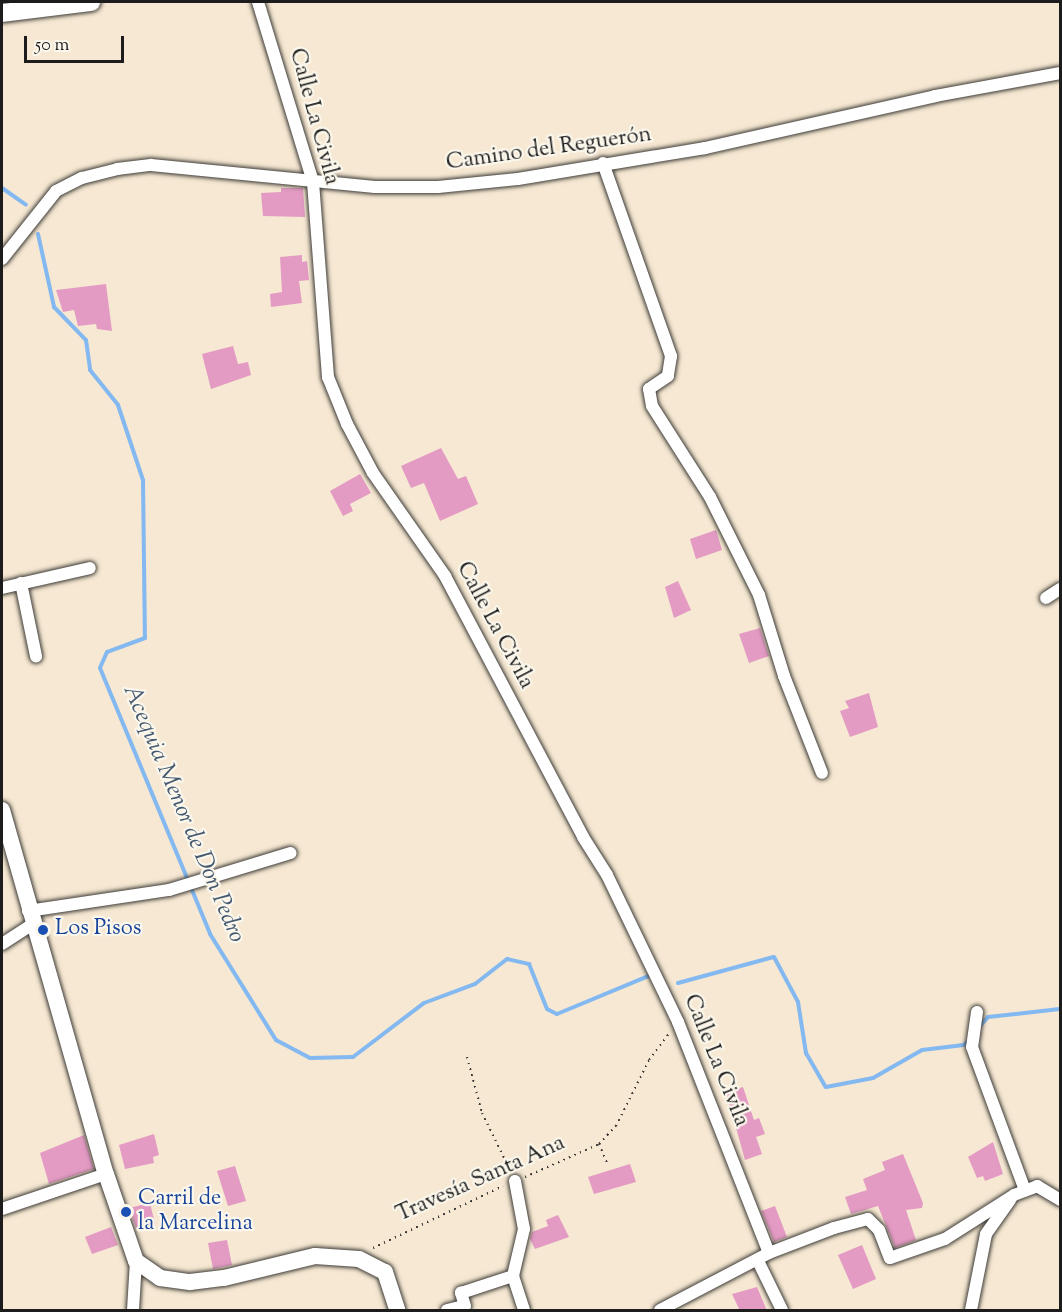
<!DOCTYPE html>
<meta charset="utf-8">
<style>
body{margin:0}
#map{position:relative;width:1062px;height:1312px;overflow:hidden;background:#f6e8d2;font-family:"Sorts Mill Goudy",serif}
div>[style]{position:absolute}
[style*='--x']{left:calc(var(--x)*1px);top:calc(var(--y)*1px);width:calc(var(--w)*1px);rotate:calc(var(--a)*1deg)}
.stream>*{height:4px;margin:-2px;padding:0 2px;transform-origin:2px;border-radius:2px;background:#83b8f1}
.building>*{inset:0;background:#e39bc3}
.path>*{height:2px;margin-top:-1px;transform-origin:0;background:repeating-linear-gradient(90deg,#3d3b37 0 1.5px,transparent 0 6px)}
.roads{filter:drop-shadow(0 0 2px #3d3b37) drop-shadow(0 0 2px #3d3b37)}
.street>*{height:12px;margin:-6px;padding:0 6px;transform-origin:6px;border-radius:6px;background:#fff}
.secondary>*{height:16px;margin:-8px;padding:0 8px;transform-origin:8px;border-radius:8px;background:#fff}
.primary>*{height:18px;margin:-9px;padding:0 9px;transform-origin:9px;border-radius:9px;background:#fff}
.dots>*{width:16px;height:16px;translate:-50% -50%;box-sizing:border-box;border:3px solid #fbf7ec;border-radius:50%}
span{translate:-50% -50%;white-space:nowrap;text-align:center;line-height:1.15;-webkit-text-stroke:4.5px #fbf7ec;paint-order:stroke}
.street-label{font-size:22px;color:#1c1c1c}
.transit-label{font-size:22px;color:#164399}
.left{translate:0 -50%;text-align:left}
.water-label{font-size:24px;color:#455a71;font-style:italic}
.frame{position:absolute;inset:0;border:3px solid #1c1c1c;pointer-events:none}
.scale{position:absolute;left:24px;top:36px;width:100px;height:27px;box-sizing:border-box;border:3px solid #1c1c1c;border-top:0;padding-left:8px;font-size:18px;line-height:21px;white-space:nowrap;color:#1c1c1c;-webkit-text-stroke:4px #fbf7ec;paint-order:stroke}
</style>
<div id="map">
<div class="stream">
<div style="--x:2;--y:188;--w:29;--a:35"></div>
<div style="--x:38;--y:234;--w:75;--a:77.6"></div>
<div style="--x:54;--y:307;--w:46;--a:45.9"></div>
<div style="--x:86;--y:340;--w:30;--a:82"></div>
<div style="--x:90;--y:370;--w:45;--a:51.3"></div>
<div style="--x:118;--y:405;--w:79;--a:71.6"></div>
<div style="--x:143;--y:480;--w:158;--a:89.3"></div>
<div style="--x:145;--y:638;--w:40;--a:159.8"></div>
<div style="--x:107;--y:652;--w:17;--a:114"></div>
<div style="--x:100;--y:668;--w:288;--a:67.5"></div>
<div style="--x:210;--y:934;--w:125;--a:58.1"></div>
<div style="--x:276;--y:1040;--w:38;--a:28"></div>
<div style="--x:310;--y:1058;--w:43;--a:-1.3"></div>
<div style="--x:353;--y:1057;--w:89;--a:-37.3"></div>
<div style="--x:424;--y:1003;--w:54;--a:-20.4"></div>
<div style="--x:475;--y:984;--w:41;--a:-38"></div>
<div style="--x:507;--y:959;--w:23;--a:13"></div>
<div style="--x:529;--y:964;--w:48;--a:68.2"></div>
<div style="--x:547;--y:1009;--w:11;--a:27"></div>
<div style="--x:557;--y:1014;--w:102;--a:-22.5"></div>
<div style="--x:678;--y:983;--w:99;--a:-15.2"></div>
<div style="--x:774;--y:957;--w:51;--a:61.9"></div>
<div style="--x:798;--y:1002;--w:52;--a:81.1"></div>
<div style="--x:806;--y:1053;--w:39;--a:60"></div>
<div style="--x:826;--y:1087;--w:48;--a:-10.8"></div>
<div style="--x:873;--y:1078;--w:56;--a:-29.7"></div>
<div style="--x:922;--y:1050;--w:42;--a:-6.8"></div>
<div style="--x:964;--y:1045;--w:7;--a:-45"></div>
<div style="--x:979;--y:1027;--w:13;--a:-48"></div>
<div style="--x:988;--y:1017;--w:72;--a:-6.3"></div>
</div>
<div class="building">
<div style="clip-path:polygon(281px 188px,303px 188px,305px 217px,263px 216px,261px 193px,281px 192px)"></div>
<div style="clip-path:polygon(302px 255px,302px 262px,307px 261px,309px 280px,299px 281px,302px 303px,271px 307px,270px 294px,282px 292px,280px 257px)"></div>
<div style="clip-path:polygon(106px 284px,112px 331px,97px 329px,96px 324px,78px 326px,74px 310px,63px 312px,56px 290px)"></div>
<div style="clip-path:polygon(233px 346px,238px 364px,248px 362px,251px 375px,211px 389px,202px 354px)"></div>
<div style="clip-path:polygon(441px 448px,458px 479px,466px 476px,478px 504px,440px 521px,424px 483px,411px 488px,401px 466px)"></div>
<div style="clip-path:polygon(360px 474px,371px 493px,350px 504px,353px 511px,343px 516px,330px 491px)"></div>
<div style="clip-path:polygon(716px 530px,722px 550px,696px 559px,690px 539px)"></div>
<div style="clip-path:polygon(678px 581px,691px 610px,674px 618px,665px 587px)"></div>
<div style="clip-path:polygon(760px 628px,769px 656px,749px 663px,739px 634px)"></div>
<div style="clip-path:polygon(869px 693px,878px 727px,850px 737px,840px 711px,849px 708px,845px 701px)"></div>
<div style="clip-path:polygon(743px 1087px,754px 1120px,759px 1118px,765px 1134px,756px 1137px,762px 1154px,745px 1160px,726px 1092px)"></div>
<div style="clip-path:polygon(154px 1134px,159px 1155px,153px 1157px,154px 1163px,125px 1169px,119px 1145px)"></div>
<div style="clip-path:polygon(84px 1135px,94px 1169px,49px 1184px,40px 1153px)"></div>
<div style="clip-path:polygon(993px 1142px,1003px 1174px,985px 1181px,983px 1176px,977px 1178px,968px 1157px)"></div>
<div style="clip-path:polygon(903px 1154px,923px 1203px,922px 1208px,906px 1210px,916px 1240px,895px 1248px,878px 1206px,851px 1214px,845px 1197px,867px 1190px,863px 1179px,885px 1170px,882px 1162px)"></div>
<div style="clip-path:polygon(630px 1164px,636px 1182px,594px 1194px,588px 1177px)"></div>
<div style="clip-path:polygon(235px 1166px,246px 1201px,228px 1206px,217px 1171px)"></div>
<div style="clip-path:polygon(150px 1203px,155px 1224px,136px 1228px,129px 1208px)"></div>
<div style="clip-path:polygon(775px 1206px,787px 1237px,774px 1242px,761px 1211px)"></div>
<div style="clip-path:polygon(558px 1215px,569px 1237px,535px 1249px,530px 1239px,532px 1232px,548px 1226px,546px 1220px)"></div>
<div style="clip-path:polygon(111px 1227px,118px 1245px,92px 1254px,85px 1237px)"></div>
<div style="clip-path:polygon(227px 1240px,232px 1265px,213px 1269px,208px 1243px)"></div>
<div style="clip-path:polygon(862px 1245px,876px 1279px,853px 1289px,838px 1255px)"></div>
<div style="clip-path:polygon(757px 1287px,767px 1311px,740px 1311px,732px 1294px)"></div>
</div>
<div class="path">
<div style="--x:467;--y:1057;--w:58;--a:75"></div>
<div style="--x:482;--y:1113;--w:64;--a:63.8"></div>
<div style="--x:599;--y:1144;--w:25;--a:-47"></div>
<div style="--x:616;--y:1126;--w:74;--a:-63.4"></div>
<div style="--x:649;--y:1060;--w:34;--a:-53"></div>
<div style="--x:525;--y:1177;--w:81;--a:-24"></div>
<div style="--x:599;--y:1144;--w:21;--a:67"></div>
<div style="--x:373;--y:1248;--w:144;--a:-25.5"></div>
</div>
<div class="roads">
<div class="street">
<div style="--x:258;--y:2;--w:188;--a:73"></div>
<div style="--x:313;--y:182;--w:196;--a:85.6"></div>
<div style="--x:328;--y:377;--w:51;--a:68"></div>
<div style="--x:347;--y:424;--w:55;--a:62"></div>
<div style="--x:373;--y:473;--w:126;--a:55"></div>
<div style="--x:445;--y:576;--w:295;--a:62.1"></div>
<div style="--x:583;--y:837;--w:45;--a:57.7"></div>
<div style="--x:607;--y:875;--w:163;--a:64.2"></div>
<div style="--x:678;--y:1022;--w:248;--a:68.5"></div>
<div style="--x:603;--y:163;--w:205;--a:70.6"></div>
<div style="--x:671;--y:356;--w:20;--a:99"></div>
<div style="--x:668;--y:376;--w:23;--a:146"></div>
<div style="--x:649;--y:389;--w:17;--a:80"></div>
<div style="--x:652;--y:406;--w:108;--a:57.5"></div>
<div style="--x:710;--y:497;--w:110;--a:63.4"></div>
<div style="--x:759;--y:595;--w:85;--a:72.8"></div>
<div style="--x:784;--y:676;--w:104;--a:68.6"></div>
<div style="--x:2;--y:259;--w:87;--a:-51.5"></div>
<div style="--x:56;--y:191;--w:29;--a:-27"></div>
<div style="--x:82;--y:178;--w:36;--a:-14"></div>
<div style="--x:117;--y:169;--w:34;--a:-7"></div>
<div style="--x:151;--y:165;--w:225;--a:5.6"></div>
<div style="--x:375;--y:187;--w:63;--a:0"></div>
<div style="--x:438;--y:187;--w:80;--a:-5.7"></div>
<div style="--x:518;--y:179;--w:190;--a:-9.4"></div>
<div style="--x:705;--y:148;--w:236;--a:-12.7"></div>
<div style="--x:935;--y:96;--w:127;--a:-10.4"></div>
<div style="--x:21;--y:583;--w:75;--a:78.4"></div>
<div style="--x:2;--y:588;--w:90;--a:-12.8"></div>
<div style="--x:1046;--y:598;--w:17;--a:-33"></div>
<div style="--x:28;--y:911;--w:143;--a:-8.5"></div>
<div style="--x:169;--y:890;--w:127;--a:-16.9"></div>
<div style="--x:2;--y:944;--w:35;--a:-33"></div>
<div style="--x:977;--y:1012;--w:35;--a:98"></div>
<div style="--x:972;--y:1047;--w:153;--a:69.7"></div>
<div style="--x:515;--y:1181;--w:49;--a:79.4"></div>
<div style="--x:524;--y:1229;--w:48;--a:103.2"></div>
<div style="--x:513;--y:1276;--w:36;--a:72"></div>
<div style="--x:2;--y:1209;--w:110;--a:-18.6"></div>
<div style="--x:758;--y:1261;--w:55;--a:63.9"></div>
<div style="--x:133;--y:1310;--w:49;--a:-86.5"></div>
<div style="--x:447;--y:1310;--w:18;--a:-13"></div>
<div style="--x:465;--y:1306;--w:14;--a:-107"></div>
<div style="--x:461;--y:1293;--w:55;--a:-18.1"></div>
<div style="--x:660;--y:1310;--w:123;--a:-27.6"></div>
<div style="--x:769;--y:1253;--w:70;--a:-21"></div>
<div style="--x:834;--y:1228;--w:35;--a:-15"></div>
<div style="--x:868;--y:1219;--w:16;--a:45"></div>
<div style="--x:879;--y:1230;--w:30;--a:69"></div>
<div style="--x:890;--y:1258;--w:58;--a:-19.1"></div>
<div style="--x:945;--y:1239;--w:82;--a:-32.5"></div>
<div style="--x:1014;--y:1195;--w:25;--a:-21"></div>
<div style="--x:1037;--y:1186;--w:27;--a:31"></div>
<div style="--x:971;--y:1310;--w:77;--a:-78.8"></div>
<div style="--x:986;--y:1234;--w:42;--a:-54.8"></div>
</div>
<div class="secondary">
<div style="--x:2;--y:810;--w:379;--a:74.1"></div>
<div style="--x:106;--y:1174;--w:92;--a:71"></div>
<div style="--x:136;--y:1261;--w:29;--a:35"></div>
<div style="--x:160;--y:1278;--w:30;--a:8"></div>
<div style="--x:190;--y:1282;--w:34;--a:-7"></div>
<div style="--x:224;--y:1278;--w:94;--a:-13.6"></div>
<div style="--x:315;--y:1256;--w:44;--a:3.9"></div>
<div style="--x:359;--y:1259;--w:29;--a:27"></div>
<div style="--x:385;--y:1272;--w:40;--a:72"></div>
</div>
<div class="primary">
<div style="--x:2;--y:13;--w:90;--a:-7"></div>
</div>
</div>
<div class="dots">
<div style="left:43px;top:930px;background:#1a4fb4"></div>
<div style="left:126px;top:1212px;background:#1a4fb4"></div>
</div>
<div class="street-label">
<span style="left:313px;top:117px;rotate:75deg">Calle La Civila</span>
<span style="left:549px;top:150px;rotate:-8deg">Camino del Reguerón</span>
<span style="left:494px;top:626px;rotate:62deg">Calle La Civila</span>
<span style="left:715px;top:1061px;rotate:68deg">Calle La Civila</span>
<span style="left:481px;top:1180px;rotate:-24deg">Travesía Santa Ana</span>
</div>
<div class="transit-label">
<span class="left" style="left:55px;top:930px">Los Pisos</span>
<span class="left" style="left:138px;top:1212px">Carril de<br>la Marcelina</span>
</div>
<div class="water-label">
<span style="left:183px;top:814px;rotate:67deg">Acequia Menor de Don Pedro</span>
</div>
<div class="frame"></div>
<div class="scale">50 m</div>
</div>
